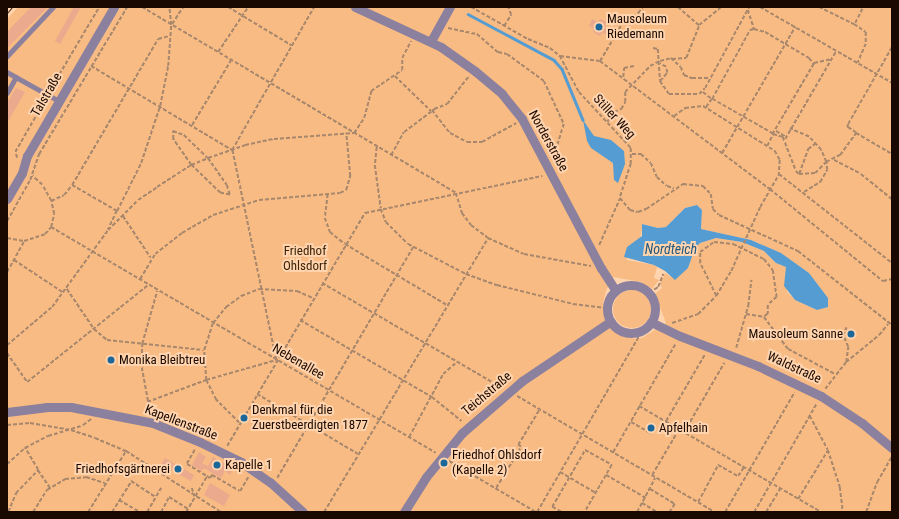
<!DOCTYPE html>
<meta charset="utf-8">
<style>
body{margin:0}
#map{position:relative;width:899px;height:519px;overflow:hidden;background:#ffd4ae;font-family:"Roboto Condensed",sans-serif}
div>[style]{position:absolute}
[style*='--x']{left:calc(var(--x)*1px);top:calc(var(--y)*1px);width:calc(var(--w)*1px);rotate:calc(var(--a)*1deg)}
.green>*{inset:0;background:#f7bb83}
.round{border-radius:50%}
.water>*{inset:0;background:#559cd2}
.stream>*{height:2.5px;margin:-1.25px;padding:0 1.25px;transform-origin:1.25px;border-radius:1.25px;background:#559cd2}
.building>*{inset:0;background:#eba98e}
.path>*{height:1.5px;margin-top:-0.75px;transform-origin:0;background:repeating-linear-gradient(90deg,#a8876c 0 4px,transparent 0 6px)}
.lane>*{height:4.5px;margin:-2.25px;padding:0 2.25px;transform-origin:2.25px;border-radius:2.25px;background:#8c809f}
.street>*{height:9px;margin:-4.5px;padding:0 4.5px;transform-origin:4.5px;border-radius:4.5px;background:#8c809f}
.street>.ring{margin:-4.5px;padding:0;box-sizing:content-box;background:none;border:9px solid #8c809f;border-radius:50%}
.tram>*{height:1px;margin:-0.5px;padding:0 0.5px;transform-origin:0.5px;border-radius:0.5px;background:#3f291c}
.dots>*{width:11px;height:11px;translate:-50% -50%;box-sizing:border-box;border:2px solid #ffd4ae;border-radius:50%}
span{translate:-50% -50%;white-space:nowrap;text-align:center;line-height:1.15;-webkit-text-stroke:4px #ffd4ae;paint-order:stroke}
.poi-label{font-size:13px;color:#1a0900}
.left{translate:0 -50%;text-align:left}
.right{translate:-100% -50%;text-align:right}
.street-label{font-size:13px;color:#1a0900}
.park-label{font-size:13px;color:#3d2308}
.water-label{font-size:14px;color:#22567c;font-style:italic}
.frame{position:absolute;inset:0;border:8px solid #1a0900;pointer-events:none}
</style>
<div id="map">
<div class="green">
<div style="clip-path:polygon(evenodd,18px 7px,892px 7px,892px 512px,7px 512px,7px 19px,18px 7px,697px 205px,702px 210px,701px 229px,751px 240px,781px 253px,809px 273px,828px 298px,827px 307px,817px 310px,795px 300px,787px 292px,786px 267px,776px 263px,764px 251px,742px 242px,716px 238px,700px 243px,695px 248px,688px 268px,671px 277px,665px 273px,660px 283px,662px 288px,655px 294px,666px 323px,642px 338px,635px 339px,618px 333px,611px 328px,603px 304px,606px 291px,613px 277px,641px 282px,652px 289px,659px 280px,654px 278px,657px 267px,654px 265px,627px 260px,627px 247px,640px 239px,643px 224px,658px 228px,666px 227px,685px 208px,697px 205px)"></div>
<div class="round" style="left:613px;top:290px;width:38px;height:38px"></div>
</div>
<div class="water">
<div style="clip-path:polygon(583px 120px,594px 136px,611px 140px,624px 151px,625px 164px,618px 183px,614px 180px,613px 163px,591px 148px,587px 141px)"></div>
<div style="clip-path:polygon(697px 205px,702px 210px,701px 229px,751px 240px,781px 253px,809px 273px,828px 298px,828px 307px,817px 310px,795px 300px,784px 286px,786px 267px,776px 263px,764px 251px,742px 242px,716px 238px,700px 243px,695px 248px,688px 268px,675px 280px,665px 271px,654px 265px,624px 257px,627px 247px,642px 236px,642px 224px,658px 228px,666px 227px,685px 208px)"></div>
</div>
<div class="stream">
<div style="--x:468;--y:14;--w:98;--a:28.1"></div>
<div style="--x:554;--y:60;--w:12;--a:48"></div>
<div style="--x:562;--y:69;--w:55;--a:67.6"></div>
</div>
<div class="building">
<div style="clip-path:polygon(31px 7px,48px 7px,7px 48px,7px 32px)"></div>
<div style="clip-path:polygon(74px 7px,81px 7px,60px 44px,55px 41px)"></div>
<div style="clip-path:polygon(592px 19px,598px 22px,600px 19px,607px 22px,605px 26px,609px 30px,607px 34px,602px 33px,600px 36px,593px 32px,594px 29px,589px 26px)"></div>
<div style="clip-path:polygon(16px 88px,25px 92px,7px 123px,7px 103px)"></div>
<div class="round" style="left:847px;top:330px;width:8px;height:8px"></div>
<div style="clip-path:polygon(199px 452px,206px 457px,202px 463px,208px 466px,213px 457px,233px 469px,230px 475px,225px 471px,221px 478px,204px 468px,202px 471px,192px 465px)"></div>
<div style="clip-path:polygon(165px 458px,194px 475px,191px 481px,167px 467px,165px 471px,159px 468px)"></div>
<div style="clip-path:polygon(210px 483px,230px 495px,224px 506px,204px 495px)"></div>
</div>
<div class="path">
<div style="--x:142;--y:7;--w:365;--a:30.6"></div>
<div style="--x:456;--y:193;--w:21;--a:73"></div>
<div style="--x:462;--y:213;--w:15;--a:53"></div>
<div style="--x:471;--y:225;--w:21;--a:37"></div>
<div style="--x:488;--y:238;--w:39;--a:24"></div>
<div style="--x:524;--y:254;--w:68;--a:10.2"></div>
<div style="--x:228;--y:7;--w:74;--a:31.1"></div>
<div style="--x:471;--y:7;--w:65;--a:29.3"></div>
<div style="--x:528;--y:39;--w:24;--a:22"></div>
<div style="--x:550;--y:48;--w:13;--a:39"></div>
<div style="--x:560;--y:56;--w:41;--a:62.2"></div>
<div style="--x:579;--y:92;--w:76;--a:47.1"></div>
<div style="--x:631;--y:148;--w:16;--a:90"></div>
<div style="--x:631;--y:164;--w:36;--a:108"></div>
<div style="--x:620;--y:198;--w:16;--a:50"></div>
<div style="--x:630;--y:210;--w:8;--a:14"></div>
<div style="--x:638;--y:212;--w:9;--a:-21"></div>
<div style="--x:646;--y:209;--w:45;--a:-34"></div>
<div style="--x:683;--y:184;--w:20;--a:6"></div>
<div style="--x:703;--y:186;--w:11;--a:45"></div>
<div style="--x:711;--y:194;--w:15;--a:82"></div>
<div style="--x:713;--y:209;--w:8;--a:45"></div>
<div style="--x:719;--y:215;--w:87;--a:24.5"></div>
<div style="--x:798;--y:251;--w:120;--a:38.2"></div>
<div style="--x:678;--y:7;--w:28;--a:41"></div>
<div style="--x:760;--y:7;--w:152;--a:29.9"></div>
<div style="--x:819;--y:7;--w:39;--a:26"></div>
<div style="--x:854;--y:24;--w:14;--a:34"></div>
<div style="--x:866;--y:32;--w:12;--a:90"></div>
<div style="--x:866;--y:44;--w:21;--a:113"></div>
<div style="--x:748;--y:10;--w:20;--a:72"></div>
<div style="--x:855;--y:23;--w:18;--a:-63"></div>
<div style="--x:172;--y:24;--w:20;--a:-57"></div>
<div style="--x:504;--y:26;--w:13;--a:-58"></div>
<div style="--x:511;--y:15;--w:9;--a:-111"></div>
<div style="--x:448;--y:28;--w:30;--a:12"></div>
<div style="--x:477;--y:34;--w:28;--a:41"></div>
<div style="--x:498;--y:52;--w:9;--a:13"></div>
<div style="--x:507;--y:54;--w:46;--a:36.1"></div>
<div style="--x:544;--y:81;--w:47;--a:65.1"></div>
<div style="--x:564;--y:124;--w:38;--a:107"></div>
<div style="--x:754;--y:29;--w:11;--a:15"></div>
<div style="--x:765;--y:32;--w:51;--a:30.6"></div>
<div style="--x:809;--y:58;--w:8;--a:50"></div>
<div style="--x:814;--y:64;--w:81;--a:120.4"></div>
<div style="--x:773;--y:134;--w:70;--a:-150.2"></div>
<div style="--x:712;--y:99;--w:79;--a:-61.2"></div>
<div style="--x:750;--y:30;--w:4;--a:-14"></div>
<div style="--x:653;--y:48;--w:5;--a:11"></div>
<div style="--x:658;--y:49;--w:32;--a:86"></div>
<div style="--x:660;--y:81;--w:16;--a:55"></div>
<div style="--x:669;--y:94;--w:30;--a:0"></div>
<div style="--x:699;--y:94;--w:8;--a:-45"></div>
<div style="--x:705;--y:88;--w:92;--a:-61.5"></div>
<div style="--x:218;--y:52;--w:54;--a:-56.3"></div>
<div style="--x:560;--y:56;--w:40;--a:7.1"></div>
<div style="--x:600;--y:61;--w:213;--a:37"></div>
<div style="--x:770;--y:189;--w:146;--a:39.2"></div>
<div style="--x:883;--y:281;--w:9;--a:-13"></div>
<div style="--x:672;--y:59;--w:14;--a:-4"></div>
<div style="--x:686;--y:58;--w:35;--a:-68"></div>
<div style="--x:699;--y:25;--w:28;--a:-39"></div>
<div style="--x:600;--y:61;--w:51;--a:-59.4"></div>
<div style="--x:626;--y:17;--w:8;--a:7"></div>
<div style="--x:634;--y:18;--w:14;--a:-51"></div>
<div style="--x:814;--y:63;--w:17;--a:-13"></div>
<div style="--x:91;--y:66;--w:164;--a:30.8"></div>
<div style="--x:395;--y:76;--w:50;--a:44.2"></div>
<div style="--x:623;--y:77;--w:9;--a:-84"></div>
<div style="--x:624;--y:68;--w:10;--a:-11"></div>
<div style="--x:660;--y:81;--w:11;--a:-49"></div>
<div style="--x:667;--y:73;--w:6;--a:-99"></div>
<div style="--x:666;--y:67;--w:7;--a:-153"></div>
<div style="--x:50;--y:90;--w:96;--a:-59.4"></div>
<div style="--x:703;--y:92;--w:11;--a:38"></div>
<div style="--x:712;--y:99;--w:11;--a:124"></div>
<div style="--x:432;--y:110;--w:29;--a:52"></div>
<div style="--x:450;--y:133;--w:19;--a:28"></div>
<div style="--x:467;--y:142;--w:15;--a:0"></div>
<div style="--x:482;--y:142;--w:39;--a:-29"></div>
<div style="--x:674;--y:116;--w:14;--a:-36"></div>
<div style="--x:685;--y:108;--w:18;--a:-6"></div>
<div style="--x:703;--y:106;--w:85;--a:32"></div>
<div style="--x:775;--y:151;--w:10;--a:61"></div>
<div style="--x:780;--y:160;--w:14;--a:94"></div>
<div style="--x:607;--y:122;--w:12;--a:-55"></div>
<div style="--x:614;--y:112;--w:8;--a:-23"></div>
<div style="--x:621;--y:109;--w:8;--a:-60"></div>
<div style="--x:625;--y:102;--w:10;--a:-90"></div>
<div style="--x:625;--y:92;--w:36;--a:-46"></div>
<div style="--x:650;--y:66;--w:11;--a:-27"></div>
<div style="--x:660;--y:61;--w:11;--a:-15"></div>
<div style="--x:671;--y:58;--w:13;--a:42"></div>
<div style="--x:681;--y:67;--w:9;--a:69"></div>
<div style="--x:684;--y:75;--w:9;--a:21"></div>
<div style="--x:692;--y:78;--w:17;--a:0"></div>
<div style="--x:192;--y:125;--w:76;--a:-59"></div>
<div style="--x:173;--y:131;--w:12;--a:20"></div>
<div style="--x:184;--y:135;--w:33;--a:44"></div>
<div style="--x:208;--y:158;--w:33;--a:55"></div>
<div style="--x:227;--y:185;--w:10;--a:73"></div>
<div style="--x:230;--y:195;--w:10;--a:-169"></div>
<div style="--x:220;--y:193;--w:40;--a:-136"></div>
<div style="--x:191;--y:165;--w:32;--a:-125"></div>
<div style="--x:173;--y:139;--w:8;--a:-90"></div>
<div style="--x:776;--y:131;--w:12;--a:31"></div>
<div style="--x:856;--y:133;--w:42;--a:30.3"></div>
<div style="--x:785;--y:139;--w:102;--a:-59.9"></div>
<div style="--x:767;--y:146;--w:13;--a:-63"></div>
<div style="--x:773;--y:134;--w:10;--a:17"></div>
<div style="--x:783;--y:137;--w:36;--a:69"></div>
<div style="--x:796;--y:171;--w:4;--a:45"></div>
<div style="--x:799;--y:174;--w:16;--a:-4"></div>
<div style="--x:815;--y:173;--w:16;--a:-45"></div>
<div style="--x:826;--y:162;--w:13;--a:-113"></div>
<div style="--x:821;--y:150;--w:18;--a:-133"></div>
<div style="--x:809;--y:137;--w:21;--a:-157"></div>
<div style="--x:377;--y:147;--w:18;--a:96"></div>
<div style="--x:375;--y:165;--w:44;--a:82.2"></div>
<div style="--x:381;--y:209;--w:14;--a:69"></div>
<div style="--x:386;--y:222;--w:31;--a:45"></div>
<div style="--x:408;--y:244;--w:65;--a:27.3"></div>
<div style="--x:466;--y:274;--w:33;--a:20"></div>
<div style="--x:497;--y:285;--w:78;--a:14"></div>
<div style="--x:573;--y:304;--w:35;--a:7"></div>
<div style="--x:722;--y:153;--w:146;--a:-59.9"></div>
<div style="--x:632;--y:154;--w:9;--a:0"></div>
<div style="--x:641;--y:154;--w:13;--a:42"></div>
<div style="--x:651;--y:163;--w:15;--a:67"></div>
<div style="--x:657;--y:177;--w:13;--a:42"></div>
<div style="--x:667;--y:186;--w:7;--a:16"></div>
<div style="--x:391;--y:155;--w:26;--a:-61"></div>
<div style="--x:404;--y:132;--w:38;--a:-37"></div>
<div style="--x:434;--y:109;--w:14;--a:-21"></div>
<div style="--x:447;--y:104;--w:36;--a:-52"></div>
<div style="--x:17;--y:158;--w:6;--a:-108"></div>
<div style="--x:15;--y:152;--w:60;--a:-60"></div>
<div style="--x:834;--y:160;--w:30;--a:27"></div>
<div style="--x:861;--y:174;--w:40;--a:39"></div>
<div style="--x:799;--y:174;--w:27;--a:-70"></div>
<div style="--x:808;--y:149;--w:9;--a:-36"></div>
<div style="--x:72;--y:185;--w:52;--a:30"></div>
<div style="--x:117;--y:211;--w:21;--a:115"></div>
<div style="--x:108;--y:230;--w:42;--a:-45"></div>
<div style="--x:138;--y:200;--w:23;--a:-34"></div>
<div style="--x:157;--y:187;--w:40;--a:-32.9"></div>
<div style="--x:191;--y:165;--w:18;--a:-22"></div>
<div style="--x:208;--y:158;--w:39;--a:-19"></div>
<div style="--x:245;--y:145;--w:30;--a:-12"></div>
<div style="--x:274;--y:139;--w:80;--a:-4.3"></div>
<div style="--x:354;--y:133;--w:18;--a:-56"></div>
<div style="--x:364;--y:118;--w:28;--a:-75"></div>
<div style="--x:371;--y:91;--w:37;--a:-34"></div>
<div style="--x:402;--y:70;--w:12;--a:-90"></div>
<div style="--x:402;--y:58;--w:19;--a:-62"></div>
<div style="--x:804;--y:192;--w:19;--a:-32"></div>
<div style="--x:820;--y:182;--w:14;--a:-60"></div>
<div style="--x:827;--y:170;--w:8;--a:-97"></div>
<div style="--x:826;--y:162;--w:16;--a:-27"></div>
<div style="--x:840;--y:155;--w:27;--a:-54"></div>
<div style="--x:856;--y:133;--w:11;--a:-146"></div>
<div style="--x:847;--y:127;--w:3;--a:-72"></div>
<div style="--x:848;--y:124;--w:89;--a:-60.3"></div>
<div style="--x:328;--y:194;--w:24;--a:97"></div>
<div style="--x:325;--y:218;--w:15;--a:70"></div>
<div style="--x:330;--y:232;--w:19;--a:39"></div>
<div style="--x:345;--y:244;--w:119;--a:30.9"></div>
<div style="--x:51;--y:201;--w:14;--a:-25"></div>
<div style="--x:64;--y:195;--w:13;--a:-51"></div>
<div style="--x:72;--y:185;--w:169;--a:-59.5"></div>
<div style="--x:158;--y:39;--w:11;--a:-15"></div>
<div style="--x:117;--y:211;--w:54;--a:-63.4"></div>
<div style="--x:141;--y:163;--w:60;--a:-71.6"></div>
<div style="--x:160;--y:106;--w:41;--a:-78.7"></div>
<div style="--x:168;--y:66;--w:41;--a:-85.8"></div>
<div style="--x:171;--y:25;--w:18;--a:-96"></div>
<div style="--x:123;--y:216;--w:50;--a:56.3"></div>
<div style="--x:7;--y:221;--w:47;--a:-60.7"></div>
<div style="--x:30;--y:180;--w:28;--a:-71"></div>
<div style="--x:39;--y:154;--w:171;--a:-59.1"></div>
<div style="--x:51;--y:227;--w:446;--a:30.4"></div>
<div style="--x:7;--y:238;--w:17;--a:10"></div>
<div style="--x:24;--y:241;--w:22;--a:-18"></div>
<div style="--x:45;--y:234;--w:9;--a:-49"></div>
<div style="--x:51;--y:227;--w:13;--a:-77"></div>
<div style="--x:54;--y:214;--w:13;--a:-103"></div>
<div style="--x:51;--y:201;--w:18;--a:-119"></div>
<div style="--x:42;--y:185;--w:13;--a:-138"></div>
<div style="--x:599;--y:245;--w:51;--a:-65.9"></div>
<div style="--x:14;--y:260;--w:60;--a:33.4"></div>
<div style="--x:7;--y:272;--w:35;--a:-61"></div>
<div style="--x:140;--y:279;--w:29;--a:-59"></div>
<div style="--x:155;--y:254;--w:34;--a:-38"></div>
<div style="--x:182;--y:233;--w:36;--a:-30"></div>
<div style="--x:213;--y:215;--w:48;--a:-18.1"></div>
<div style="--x:259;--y:200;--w:81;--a:-4.9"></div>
<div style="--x:340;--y:193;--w:7;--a:-27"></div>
<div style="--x:346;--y:190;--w:15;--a:-74"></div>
<div style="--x:350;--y:176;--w:43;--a:-95.3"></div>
<div style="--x:322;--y:283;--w:207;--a:30.2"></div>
<div style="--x:67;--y:289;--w:48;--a:56"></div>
<div style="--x:94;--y:329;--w:17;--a:40"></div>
<div style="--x:107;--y:340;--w:97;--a:5.9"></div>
<div style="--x:649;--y:293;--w:11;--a:-34"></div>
<div style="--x:658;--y:287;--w:14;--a:-69"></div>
<div style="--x:716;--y:296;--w:37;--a:-116"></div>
<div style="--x:700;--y:263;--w:11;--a:-90"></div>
<div style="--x:700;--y:252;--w:17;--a:-36"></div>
<div style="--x:714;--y:242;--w:19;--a:6"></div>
<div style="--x:733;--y:244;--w:34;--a:26"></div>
<div style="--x:764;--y:259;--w:14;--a:51"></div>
<div style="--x:773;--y:270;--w:27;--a:82"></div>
<div style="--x:777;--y:297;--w:12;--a:138"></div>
<div style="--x:768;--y:305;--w:9;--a:90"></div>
<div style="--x:768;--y:314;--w:5;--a:143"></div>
<div style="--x:746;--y:314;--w:18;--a:9"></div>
<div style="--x:764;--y:317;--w:40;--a:53"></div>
<div style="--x:788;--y:349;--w:53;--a:28"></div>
<div style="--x:300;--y:320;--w:153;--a:30.3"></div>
<div style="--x:432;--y:397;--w:38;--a:39"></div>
<div style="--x:672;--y:323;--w:28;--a:-19"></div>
<div style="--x:698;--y:314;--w:25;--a:-45"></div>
<div style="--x:716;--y:296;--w:29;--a:-59"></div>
<div style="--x:731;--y:271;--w:70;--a:-65.6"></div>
<div style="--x:760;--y:207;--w:38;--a:-60"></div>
<div style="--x:779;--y:174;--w:144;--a:38.2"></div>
<div style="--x:7;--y:345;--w:59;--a:-40.2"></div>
<div style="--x:52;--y:307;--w:95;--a:-54"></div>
<div style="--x:736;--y:348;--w:44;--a:-74.1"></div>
<div style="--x:748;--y:306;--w:26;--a:-83"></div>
<div style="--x:7;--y:353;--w:35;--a:55"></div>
<div style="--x:27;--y:382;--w:155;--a:-38.7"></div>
<div style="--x:846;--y:362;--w:15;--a:-82"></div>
<div style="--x:848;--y:347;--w:12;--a:-114"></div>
<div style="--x:843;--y:336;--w:9;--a:-69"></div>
<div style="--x:825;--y:389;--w:34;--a:-52"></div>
<div style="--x:846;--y:362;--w:43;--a:-39.3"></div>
<div style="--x:879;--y:335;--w:14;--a:-51"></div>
<div style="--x:257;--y:394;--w:117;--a:30.7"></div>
<div style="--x:517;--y:396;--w:229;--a:30.4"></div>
<div style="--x:147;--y:402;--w:63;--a:-20.4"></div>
<div style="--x:206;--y:380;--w:73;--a:-15.9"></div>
<div style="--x:276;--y:360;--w:215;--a:-101.8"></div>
<div style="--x:232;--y:150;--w:165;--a:-60.2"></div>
<div style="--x:639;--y:406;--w:211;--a:30.2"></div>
<div style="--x:150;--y:413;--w:49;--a:-100.6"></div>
<div style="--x:141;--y:365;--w:21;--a:-87"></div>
<div style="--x:142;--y:344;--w:55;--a:-74.2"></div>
<div style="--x:810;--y:416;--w:38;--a:62"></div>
<div style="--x:828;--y:450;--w:39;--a:72"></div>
<div style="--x:840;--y:487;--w:25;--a:83"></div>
<div style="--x:666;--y:421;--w:78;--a:-59.8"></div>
<div style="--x:631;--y:422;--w:24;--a:30"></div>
<div style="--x:239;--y:423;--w:33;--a:-135"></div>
<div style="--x:216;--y:400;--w:22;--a:-117"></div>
<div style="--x:206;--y:380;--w:30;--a:-94"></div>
<div style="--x:204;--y:350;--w:28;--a:-72"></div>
<div style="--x:213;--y:323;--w:21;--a:-51"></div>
<div style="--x:226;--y:307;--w:19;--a:-36"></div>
<div style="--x:241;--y:296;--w:19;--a:-21"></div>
<div style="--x:259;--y:289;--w:38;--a:3"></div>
<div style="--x:297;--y:291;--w:17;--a:24"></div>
<div style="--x:7;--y:425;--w:23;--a:-5"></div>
<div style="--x:30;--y:423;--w:42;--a:9.7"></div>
<div style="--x:71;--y:430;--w:25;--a:18"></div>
<div style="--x:95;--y:438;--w:34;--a:23"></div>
<div style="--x:126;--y:451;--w:113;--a:32.7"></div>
<div style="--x:684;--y:432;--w:80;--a:-59.9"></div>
<div style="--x:409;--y:437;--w:72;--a:-61.6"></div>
<div style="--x:443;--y:374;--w:18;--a:-41"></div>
<div style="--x:227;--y:446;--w:271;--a:-59.4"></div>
<div style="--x:365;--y:213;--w:181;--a:-11.8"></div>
<div style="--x:195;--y:450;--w:16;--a:120"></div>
<div style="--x:187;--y:464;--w:23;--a:31"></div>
<div style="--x:613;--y:452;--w:126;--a:-60"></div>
<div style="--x:449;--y:461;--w:101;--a:30.4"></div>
<div style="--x:7;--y:464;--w:24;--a:-42"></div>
<div style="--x:25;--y:448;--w:26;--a:-28"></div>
<div style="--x:48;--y:436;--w:37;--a:-17"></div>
<div style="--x:83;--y:425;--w:10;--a:-37"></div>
<div style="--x:38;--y:470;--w:22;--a:56"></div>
<div style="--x:560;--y:472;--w:42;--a:30.3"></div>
<div style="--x:606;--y:475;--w:46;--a:29.9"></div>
<div style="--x:652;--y:475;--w:53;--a:-59.6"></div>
<div style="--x:277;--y:478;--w:268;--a:-59.5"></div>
<div style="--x:192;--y:488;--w:9;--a:72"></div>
<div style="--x:496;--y:488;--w:48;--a:-58.6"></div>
<div style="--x:521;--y:447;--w:4;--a:-146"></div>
<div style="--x:518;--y:445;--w:41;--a:-59"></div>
<div style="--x:650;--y:489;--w:29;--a:31"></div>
<div style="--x:675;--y:504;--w:9;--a:122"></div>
<div style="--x:798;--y:499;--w:57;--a:-58.5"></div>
<div style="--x:119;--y:500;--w:24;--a:30"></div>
<div style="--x:698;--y:502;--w:42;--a:-61.6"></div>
<div style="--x:718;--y:465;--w:23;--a:29"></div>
<div style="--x:738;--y:476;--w:11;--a:-56"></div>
<div style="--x:642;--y:503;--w:17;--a:31"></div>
<div style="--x:8;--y:512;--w:21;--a:-67"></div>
<div style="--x:16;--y:493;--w:32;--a:-46"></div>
<div style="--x:38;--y:470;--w:26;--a:-121"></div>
<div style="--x:33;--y:512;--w:26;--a:-58"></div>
<div style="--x:47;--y:490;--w:21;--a:-31"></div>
<div style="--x:65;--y:479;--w:21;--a:-5"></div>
<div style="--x:86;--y:477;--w:20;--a:18"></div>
<div style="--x:88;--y:512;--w:72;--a:-58.1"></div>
<div style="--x:112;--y:512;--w:36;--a:-58"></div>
<div style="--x:131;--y:481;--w:30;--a:33"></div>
<div style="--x:147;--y:512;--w:28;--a:-60"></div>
<div style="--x:161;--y:512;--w:17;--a:-62"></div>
<div style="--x:169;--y:497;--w:22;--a:32"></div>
<div style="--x:186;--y:512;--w:42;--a:-59.7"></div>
<div style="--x:207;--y:476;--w:4;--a:34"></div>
<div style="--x:210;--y:478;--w:4;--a:-56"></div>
<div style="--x:212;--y:475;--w:32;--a:30"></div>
<div style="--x:240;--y:491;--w:16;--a:-60"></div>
<div style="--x:324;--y:512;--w:319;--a:-59.1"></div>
<div style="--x:537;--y:512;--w:211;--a:-59.9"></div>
<div style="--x:561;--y:512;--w:10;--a:-151"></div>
<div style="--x:552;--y:507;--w:66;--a:-59.9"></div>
<div style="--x:585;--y:450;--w:31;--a:29"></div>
<div style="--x:612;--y:465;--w:54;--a:119.9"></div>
<div style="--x:637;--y:512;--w:38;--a:-62"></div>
<div style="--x:725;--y:512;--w:138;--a:-59.9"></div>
<div style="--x:754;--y:512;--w:126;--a:-60"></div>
<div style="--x:766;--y:512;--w:27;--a:-59"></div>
<div style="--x:866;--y:512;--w:32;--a:-70"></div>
<div style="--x:877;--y:482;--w:30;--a:-60"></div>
</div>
<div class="lane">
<div style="--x:7;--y:56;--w:67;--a:-46.8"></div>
<div style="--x:7;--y:72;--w:60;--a:29.1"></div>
<div style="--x:7;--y:93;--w:18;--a:-61"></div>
</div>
<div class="street">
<div style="--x:355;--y:7;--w:95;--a:24.9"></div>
<div style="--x:441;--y:47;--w:42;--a:35.2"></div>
<div style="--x:475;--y:71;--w:35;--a:40"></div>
<div style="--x:502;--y:94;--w:32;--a:51"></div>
<div style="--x:522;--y:119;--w:169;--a:62.1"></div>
<div style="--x:601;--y:268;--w:27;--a:57"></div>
<div style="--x:431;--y:41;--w:39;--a:-61"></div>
<div style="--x:7;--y:199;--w:30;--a:-60"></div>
<div style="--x:22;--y:173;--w:18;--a:-74"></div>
<div style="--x:27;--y:156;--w:173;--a:-59.7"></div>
<div class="ring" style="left:607px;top:285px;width:39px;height:39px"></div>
<div style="--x:651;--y:322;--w:32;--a:26"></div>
<div style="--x:680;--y:336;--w:84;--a:21"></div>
<div style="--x:758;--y:366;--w:70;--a:25.5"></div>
<div style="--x:821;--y:396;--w:49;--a:33.4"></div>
<div style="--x:862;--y:423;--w:39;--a:40"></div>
<div style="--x:7;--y:412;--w:39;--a:-7"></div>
<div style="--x:46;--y:407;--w:25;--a:0"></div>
<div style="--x:71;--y:407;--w:84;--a:11"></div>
<div style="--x:153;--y:423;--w:51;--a:22"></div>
<div style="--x:200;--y:442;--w:46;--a:26"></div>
<div style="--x:241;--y:462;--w:35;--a:35"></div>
<div style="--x:270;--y:482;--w:45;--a:42.3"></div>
<div style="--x:404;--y:512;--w:41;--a:-57.8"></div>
<div style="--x:426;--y:477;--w:57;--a:-50.7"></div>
<div style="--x:462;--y:433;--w:79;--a:-40.9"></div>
<div style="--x:522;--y:381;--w:107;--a:-34"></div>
</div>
<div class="tram">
<div style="--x:7;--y:13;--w:8;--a:-50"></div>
</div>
<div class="dots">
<div style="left:599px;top:27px;background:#1b679a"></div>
<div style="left:851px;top:334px;background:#1b679a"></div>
<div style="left:111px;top:360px;background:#1b679a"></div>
<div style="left:244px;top:418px;background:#1b679a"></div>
<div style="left:651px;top:428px;background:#1b679a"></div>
<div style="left:444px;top:463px;background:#1b679a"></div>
<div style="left:217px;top:465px;background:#1b679a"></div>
<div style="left:178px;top:469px;background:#1b679a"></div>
</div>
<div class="poi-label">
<span class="left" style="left:607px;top:27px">Mausoleum<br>Riedemann</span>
<span class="right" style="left:843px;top:334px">Mausoleum Sanne</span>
<span class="left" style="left:119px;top:360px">Monika Bleibtreu</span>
<span class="left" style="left:252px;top:418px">Denkmal für die<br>Zuerstbeerdigten 1877</span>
<span class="left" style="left:659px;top:428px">Apfelhain</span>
<span class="left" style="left:452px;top:463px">Friedhof Ohlsdorf<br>(Kapelle 2)</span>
<span class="left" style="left:225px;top:465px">Kapelle 1</span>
<span class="right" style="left:170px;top:469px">Friedhofsgärtnerei</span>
</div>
<div class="street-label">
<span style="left:47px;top:95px;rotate:-60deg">Talstraße</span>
<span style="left:614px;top:117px;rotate:47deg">Stiller Weg</span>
<span style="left:548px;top:141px;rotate:61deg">Norderstraße</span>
<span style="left:298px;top:362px;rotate:30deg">Nebenallee</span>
<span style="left:794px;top:368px;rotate:25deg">Waldstraße</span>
<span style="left:487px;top:394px;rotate:-40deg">Teichstraße</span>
<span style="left:181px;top:423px;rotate:21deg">Kapellenstraße</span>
</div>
<div class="park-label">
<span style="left:305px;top:259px">Friedhof<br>Ohlsdorf</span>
</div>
<div class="water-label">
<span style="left:671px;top:249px">Nordteich</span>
</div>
<div class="frame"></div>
</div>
